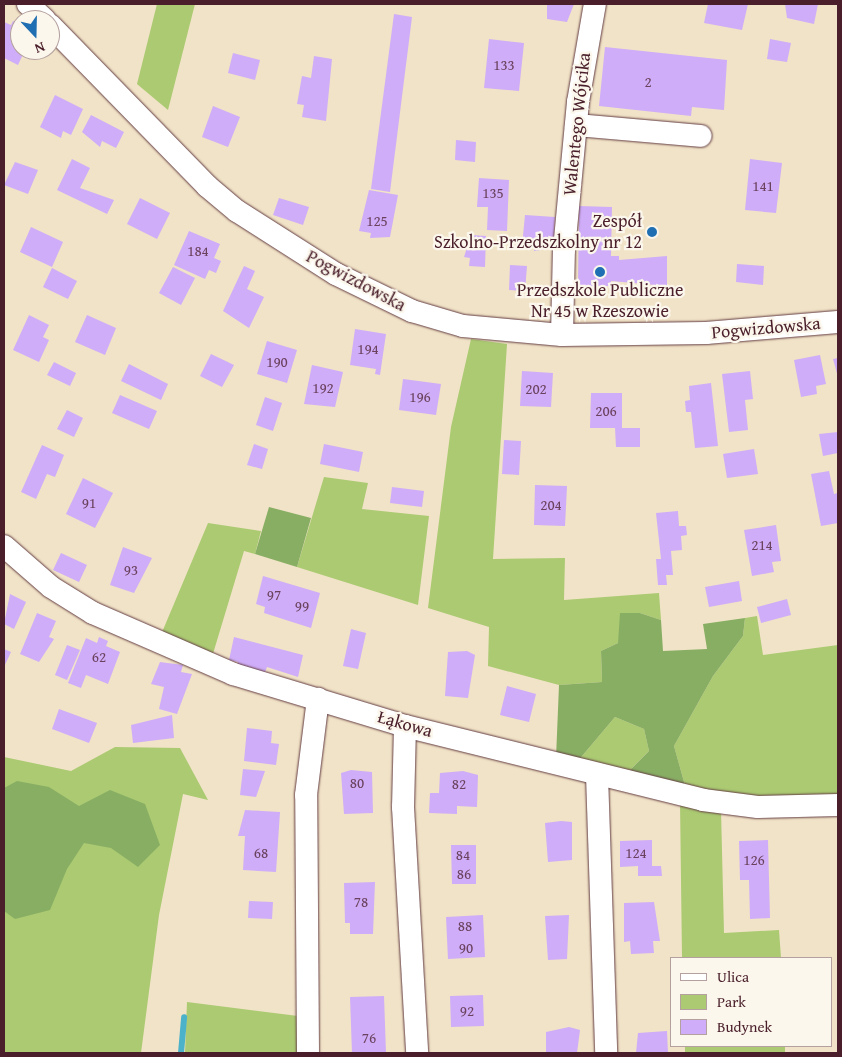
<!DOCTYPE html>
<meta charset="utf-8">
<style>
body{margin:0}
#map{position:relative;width:842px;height:1057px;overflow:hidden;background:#f1e3c7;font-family:"Gentium Book Plus",serif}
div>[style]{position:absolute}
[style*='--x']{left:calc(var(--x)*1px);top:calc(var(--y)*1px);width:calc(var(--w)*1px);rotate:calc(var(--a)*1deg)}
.green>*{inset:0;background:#abca72}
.forest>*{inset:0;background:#88ae64}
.stream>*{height:6px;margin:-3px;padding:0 3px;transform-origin:3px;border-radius:3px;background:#4cb2ca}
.building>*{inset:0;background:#cfadf8}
.roads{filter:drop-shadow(0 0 1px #633c42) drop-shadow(0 0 1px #633c42)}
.minor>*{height:22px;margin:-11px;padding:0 11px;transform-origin:11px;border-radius:11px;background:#fff}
.dots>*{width:14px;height:14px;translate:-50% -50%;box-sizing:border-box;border:2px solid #fbf7ec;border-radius:50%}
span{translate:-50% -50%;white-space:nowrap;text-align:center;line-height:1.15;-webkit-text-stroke:4.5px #fbf7ec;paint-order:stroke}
.number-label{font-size:15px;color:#6b425e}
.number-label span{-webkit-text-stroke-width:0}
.street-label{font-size:18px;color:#4a1f2b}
.poi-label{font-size:18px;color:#4a1f2b}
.right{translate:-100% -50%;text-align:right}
.frame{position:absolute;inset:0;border:5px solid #4a1f2b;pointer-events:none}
.legend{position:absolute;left:670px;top:957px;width:162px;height:90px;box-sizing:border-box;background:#fbf7ec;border:1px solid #b4a19f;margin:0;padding:6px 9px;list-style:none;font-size:15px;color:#4a1f2b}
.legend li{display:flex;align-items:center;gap:10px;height:25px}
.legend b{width:25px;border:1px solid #b4a19f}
.north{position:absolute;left:10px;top:10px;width:50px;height:50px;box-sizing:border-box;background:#fbf7ec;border:1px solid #b4a19f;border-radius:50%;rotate:159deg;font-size:14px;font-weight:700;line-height:20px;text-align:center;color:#4a1f2b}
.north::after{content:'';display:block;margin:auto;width:18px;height:22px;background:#1f6fb2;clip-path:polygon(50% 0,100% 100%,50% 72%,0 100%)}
</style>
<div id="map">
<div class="green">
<div style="clip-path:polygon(157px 4px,195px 4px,168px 110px,137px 84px)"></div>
<div style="clip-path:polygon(471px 339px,507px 344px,493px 559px,565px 558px,564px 600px,659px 593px,661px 620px,640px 613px,618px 643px,601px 651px,602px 682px,559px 685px,488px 666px,489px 627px,428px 608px,451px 427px)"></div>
<div style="clip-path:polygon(324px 477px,368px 483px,362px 509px,429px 516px,418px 605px,297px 567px)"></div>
<div style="clip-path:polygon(208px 523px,261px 531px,255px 554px,244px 551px,212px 657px,160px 637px)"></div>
<div style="clip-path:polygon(757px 616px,763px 655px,838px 645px,838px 796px,761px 801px,686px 789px,674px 746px,713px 676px,743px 636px,745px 618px)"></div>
<div style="clip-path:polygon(615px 717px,644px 729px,649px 751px,625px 775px,577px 762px)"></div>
<div style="clip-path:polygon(115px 747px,180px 748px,208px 800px,183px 794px,159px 915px,141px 1053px,4px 1053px,4px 757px,71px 771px)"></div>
<div style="clip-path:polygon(680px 802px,721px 810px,724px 933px,779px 930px,781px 958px,682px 958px)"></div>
<div style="clip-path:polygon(187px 1002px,298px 1016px,299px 1053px,185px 1053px)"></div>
<div style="clip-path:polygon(685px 1046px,785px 1046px,785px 1053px,685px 1053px)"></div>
</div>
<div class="forest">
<div style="clip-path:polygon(269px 507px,311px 518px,297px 567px,255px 554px)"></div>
<div style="clip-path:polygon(620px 613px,640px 613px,661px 620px,663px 651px,707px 649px,703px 624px,745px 618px,743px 636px,713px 676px,674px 746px,686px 789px,625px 775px,649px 751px,644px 729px,615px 717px,577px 762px,556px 758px,559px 685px,602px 682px,601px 651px,618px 643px)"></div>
<div style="clip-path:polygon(17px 781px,49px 787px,79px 806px,110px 790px,145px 804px,160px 845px,138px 867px,111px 848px,84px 843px,67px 869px,50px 910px,15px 919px,4px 911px,4px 788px)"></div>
</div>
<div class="stream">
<div style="--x:181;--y:1053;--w:36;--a:-85"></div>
</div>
<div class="building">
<div style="clip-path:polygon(547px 4px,574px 4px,567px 22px,547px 19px)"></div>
<div style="clip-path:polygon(708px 4px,748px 4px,742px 30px,704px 23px)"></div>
<div style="clip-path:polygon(785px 4px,818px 4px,814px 24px,787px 18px)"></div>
<div style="clip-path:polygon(394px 14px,412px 17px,390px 192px,371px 189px)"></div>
<div style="clip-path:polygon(13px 21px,20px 24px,20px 50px,25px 50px,18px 65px,4px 58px,4px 22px,11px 25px)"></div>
<div style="clip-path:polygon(489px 39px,524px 43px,519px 91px,484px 88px)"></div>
<div style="clip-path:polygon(770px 39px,791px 43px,787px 62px,767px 59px)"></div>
<div style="clip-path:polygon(605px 47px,727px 60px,724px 110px,692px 107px,691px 116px,599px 106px)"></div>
<div style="clip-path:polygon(233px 53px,260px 60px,255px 80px,228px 73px)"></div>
<div style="clip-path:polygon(314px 56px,332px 59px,326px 121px,302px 117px,304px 105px,297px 104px,302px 76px,311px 78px)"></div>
<div style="clip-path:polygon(55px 95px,83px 109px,71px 135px,63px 131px,61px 138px,40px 127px)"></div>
<div style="clip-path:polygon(213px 106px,240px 117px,228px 147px,202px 137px)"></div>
<div style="clip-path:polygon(91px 115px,124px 132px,116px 148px,102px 141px,100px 147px,82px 132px)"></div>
<div style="clip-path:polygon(456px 140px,476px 142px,475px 162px,455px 160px)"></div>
<div style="clip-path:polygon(72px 159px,90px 168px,80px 188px,114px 200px,107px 214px,57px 190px)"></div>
<div style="clip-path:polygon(750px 159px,782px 163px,776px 213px,745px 210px)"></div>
<div style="clip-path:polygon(15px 162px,38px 170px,28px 194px,4px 185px)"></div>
<div style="clip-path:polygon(479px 178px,509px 180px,507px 231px,487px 230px,488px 207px,477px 207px)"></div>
<div style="clip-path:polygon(369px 190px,398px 195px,390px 237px,370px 238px,371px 233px,359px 231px)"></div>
<div style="clip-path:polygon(140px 198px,170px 213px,157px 239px,127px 224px)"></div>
<div style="clip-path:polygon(279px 198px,309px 207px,303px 225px,273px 215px)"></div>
<div style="clip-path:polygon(579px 206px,612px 207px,611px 256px,619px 256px,619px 260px,667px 256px,667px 286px,611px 281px,611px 286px,578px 286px)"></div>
<div style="clip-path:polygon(525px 215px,555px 217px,553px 248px,534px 251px,534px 247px,522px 246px)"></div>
<div style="clip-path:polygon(31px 227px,63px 242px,52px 267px,20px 252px)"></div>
<div style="clip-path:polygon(189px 231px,220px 244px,214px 258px,221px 261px,216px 273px,209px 270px,205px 279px,174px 265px)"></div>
<div style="clip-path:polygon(471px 235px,486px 236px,485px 267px,469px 266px,470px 258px,464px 257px)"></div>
<div style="clip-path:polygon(737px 264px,764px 266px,763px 285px,736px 282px)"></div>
<div style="clip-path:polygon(510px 265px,527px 266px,525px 291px,509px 290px)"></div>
<div style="clip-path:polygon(244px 266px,255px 271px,247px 289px,264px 297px,249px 328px,223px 311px)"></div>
<div style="clip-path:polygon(173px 267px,195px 278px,181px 305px,159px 293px)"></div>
<div style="clip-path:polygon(52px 268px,77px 281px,68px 299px,43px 287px)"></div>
<div style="clip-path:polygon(29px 315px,49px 325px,43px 337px,49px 340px,39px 362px,13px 350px)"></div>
<div style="clip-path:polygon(87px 315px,116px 328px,105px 355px,75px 342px)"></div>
<div style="clip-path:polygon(355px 329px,386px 334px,380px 375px,375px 374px,376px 369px,350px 365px)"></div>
<div style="clip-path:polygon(267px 341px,297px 350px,287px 383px,257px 374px)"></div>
<div style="clip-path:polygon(211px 354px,234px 365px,222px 387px,200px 376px)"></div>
<div style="clip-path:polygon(820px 355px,826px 384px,816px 386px,817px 394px,801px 397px,794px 360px)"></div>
<div style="clip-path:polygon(838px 358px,838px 377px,833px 359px)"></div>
<div style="clip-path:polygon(54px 362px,76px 373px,70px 386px,47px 375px)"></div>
<div style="clip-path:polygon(129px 364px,168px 384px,161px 400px,121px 381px)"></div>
<div style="clip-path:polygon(312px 365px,343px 372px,335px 407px,304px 404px)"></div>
<div style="clip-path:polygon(522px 371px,553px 373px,551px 407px,520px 406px)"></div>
<div style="clip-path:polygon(750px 371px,753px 399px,745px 400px,748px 430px,729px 432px,722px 374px)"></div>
<div style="clip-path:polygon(403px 379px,441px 384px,436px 415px,399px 410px)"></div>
<div style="clip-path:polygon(711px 383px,718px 446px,695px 448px,691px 412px,686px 412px,685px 401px,690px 400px,689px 386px)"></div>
<div style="clip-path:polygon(591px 393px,622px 393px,622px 428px,640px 428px,640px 447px,616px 447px,615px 428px,590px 428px)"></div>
<div style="clip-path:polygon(120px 395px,157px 411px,149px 429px,112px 413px)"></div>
<div style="clip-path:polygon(265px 397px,282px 403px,273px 431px,256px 425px)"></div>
<div style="clip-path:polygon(67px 410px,83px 418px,74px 437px,57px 429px)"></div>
<div style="clip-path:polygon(838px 432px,838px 453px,823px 456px,819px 434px)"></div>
<div style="clip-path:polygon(504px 440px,521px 441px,519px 475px,502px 474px)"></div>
<div style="clip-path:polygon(254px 444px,268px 449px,262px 469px,247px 465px)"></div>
<div style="clip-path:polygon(324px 444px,363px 452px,359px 472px,320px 464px)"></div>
<div style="clip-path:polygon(42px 445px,64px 455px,55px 477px,47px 474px,36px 499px,21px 492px)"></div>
<div style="clip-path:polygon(754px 449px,758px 474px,727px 478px,723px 454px)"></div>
<div style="clip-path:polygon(829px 471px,834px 494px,838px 493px,838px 523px,821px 526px,811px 474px)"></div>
<div style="clip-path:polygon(83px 478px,113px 493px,95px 528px,66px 514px)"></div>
<div style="clip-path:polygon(535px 485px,567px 486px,565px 526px,534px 525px)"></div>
<div style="clip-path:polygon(392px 487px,424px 491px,422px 507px,390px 503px)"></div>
<div style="clip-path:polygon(678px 511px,679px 526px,686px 526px,687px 535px,681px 536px,682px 550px,671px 551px,673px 575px,666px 575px,667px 585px,658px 585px,656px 559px,661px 559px,656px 513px)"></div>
<div style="clip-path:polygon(776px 525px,781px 561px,772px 562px,774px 572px,752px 576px,744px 530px)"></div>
<div style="clip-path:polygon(123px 547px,152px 558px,134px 593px,110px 585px)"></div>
<div style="clip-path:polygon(61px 553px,87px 565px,79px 582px,53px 570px)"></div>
<div style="clip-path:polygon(263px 576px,320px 593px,311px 628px,264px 613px,265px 607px,256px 604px)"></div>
<div style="clip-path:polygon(739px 581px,742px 601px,709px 607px,705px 587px)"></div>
<div style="clip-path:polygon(10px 594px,26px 602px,14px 629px,4px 624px)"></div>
<div style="clip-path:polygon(787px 599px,791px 615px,761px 623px,757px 607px)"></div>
<div style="clip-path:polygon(37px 613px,56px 621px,49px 637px,54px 639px,39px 662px,20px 654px)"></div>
<div style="clip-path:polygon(351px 629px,366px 633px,358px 669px,343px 666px)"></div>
<div style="clip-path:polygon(99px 637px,108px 641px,106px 646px,120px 652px,108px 684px,86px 675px,81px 688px,68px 683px,86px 638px,97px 643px)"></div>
<div style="clip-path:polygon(234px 637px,303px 655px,298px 677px,267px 667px,264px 675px,236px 668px,238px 662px,229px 660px)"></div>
<div style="clip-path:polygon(67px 645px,80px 650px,67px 680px,55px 675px)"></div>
<div style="clip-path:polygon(4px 649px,11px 652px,4px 667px)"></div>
<div style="clip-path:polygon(467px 651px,475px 655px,468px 698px,445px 696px,448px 652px)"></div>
<div style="clip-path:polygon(160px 662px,183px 665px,181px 672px,192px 674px,177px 714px,159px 709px,164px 687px,151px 684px)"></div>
<div style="clip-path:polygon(507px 686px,536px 694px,529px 722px,500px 715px)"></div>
<div style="clip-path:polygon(59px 709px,97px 723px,89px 743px,52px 729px)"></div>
<div style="clip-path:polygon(172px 715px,174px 738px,133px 743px,131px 725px)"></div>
<div style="clip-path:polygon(247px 728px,272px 731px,271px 743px,279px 744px,276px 765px,244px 761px)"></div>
<div style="clip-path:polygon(243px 769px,265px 771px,256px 797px,240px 795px)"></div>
<div style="clip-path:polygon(351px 770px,372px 772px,373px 813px,344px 814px,341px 773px)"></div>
<div style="clip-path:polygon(463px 771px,478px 775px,477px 807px,457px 806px,457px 814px,429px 813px,430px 793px,439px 793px,440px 773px)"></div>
<div style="clip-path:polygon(245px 810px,280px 812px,276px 872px,243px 870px,245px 836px,238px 836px)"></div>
<div style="clip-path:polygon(561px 821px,572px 822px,572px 860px,548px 862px,545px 823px)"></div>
<div style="clip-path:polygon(652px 840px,652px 866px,661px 866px,662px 876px,638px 876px,638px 866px,620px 867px,620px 841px)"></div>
<div style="clip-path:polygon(768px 840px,770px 918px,750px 919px,749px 880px,740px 880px,739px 841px)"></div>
<div style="clip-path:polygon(451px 845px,476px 845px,476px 884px,452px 884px)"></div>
<div style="clip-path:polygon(375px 882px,373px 934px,350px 934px,350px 923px,345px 923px,344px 883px)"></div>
<div style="clip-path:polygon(249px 901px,273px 902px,272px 919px,248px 918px)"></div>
<div style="clip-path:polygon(654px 902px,660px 941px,653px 941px,654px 953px,631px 954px,630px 941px,624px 942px,624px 903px)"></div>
<div style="clip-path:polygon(483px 915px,485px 957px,448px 959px,446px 917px)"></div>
<div style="clip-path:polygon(569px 915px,567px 959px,548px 960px,545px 916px)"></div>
<div style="clip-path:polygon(483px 995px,484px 1026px,451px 1027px,450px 996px)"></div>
<div style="clip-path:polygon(384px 996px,386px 1053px,352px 1053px,350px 997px)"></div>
<div style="clip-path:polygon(569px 1027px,580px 1030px,577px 1053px,546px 1053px,546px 1032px)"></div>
<div style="clip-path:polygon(667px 1031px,668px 1053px,636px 1053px,638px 1033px)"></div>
</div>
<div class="roads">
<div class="minor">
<div style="--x:28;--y:4;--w:23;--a:43"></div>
<div style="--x:50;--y:25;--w:225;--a:45.7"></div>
<div style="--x:207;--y:186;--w:39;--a:40"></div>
<div style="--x:237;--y:211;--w:117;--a:32.5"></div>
<div style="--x:336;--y:274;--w:85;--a:26"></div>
<div style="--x:412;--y:311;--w:53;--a:16.4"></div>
<div style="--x:463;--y:326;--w:99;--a:5.2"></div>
<div style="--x:562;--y:335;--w:144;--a:-0.8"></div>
<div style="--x:706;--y:333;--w:132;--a:-4.8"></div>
<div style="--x:576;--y:125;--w:125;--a:5"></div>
<div style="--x:562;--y:335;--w:85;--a:-88.7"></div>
<div style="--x:564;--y:250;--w:149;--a:-84.6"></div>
<div style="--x:578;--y:102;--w:99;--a:-80.2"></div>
<div style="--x:4;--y:546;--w:62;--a:41.1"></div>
<div style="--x:51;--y:587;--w:49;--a:31.8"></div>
<div style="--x:93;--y:613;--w:153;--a:23.5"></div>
<div style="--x:233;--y:674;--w:180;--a:16.8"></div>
<div style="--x:405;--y:726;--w:307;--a:13.9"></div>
<div style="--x:703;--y:800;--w:55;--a:7.3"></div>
<div style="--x:758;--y:807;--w:80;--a:-1.4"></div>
<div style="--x:405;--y:726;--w:81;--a:91.4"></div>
<div style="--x:403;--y:807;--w:246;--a:86.7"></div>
<div style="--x:597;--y:775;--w:278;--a:88.1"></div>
<div style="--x:308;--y:1053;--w:258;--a:-90.4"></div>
<div style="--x:306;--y:795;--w:97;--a:-82.9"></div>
</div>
</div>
<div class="dots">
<div style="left:652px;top:232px;background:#1f6fb2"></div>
<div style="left:600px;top:272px;background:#1f6fb2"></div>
</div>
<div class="number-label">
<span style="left:504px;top:65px">133</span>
<span style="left:648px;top:82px">2</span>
<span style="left:763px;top:186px">141</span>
<span style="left:493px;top:193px">135</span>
<span style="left:377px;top:221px">125</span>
<span style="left:198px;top:251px">184</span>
<span style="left:368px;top:349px">194</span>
<span style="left:277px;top:362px">190</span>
<span style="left:323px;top:388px">192</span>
<span style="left:536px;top:389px">202</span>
<span style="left:420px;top:397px">196</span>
<span style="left:606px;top:411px">206</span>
<span style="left:89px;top:503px">91</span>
<span style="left:551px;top:505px">204</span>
<span style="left:762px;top:545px">214</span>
<span style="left:131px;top:570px">93</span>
<span style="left:274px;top:595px">97</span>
<span style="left:302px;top:606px">99</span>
<span style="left:99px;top:657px">62</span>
<span style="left:357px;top:783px">80</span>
<span style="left:459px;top:784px">82</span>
<span style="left:261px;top:853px">68</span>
<span style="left:636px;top:853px">124</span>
<span style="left:463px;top:855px">84</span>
<span style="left:754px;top:860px">126</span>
<span style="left:464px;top:874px">86</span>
<span style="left:361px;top:902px">78</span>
<span style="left:465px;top:926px">88</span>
<span style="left:466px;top:948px">90</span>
<span style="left:467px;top:1011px">92</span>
<span style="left:369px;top:1038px">76</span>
</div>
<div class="street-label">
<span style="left:577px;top:124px;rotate:-84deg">Walentego Wójcika</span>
<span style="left:356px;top:281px;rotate:28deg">Pogwizdowska</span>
<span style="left:766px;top:328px;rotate:-5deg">Pogwizdowska</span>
<span style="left:405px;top:724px;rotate:16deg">Łąkowa</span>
</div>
<div class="poi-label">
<span class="right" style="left:642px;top:232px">Zespół<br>Szkolno-Przedszkolny nr 12</span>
<span style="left:600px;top:301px">Przedszkole Publiczne<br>Nr 45 w Rzeszowie</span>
</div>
<div class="frame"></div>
<ul class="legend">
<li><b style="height:6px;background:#fff"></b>Ulica</li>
<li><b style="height:14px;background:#abca72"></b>Park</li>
<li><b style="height:14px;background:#cfadf8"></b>Budynek</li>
</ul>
<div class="north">N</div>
</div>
